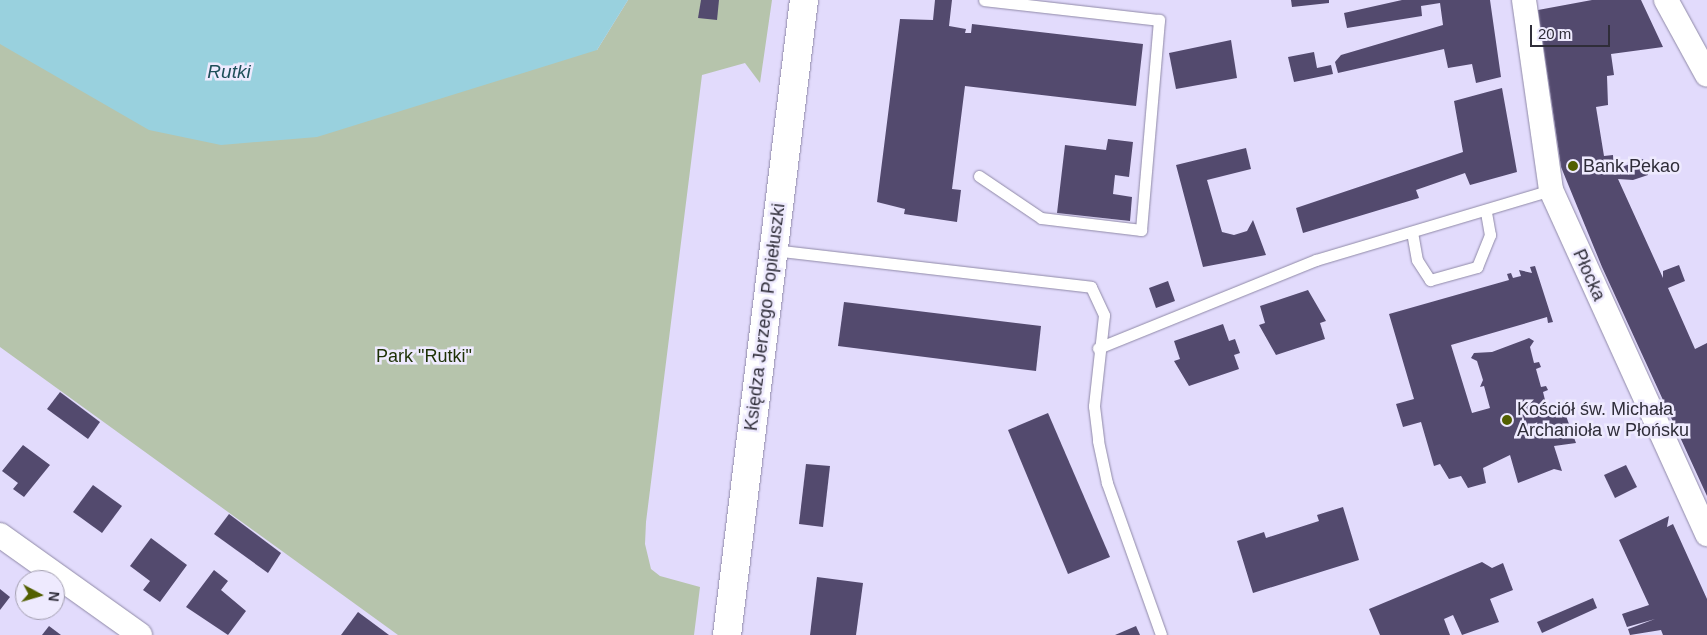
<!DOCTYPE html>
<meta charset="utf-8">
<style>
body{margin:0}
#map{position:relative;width:1707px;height:635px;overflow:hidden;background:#e2dbfc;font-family:Helvetica,sans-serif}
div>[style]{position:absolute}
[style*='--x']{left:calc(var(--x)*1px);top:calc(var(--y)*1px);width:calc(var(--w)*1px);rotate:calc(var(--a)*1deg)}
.green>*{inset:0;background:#b6c4ac}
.water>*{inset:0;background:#99d1de}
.building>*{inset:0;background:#534a6e}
.roads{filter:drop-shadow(0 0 1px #8f89a7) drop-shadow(0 0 1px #8f89a7)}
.service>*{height:11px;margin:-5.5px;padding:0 5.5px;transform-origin:5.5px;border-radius:5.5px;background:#fff}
.minor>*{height:24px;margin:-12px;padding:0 12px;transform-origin:12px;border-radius:12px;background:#fff}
.tertiary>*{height:28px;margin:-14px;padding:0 14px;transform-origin:14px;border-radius:14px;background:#fff}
.dots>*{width:14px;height:14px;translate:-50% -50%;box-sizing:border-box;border:2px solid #eeeafe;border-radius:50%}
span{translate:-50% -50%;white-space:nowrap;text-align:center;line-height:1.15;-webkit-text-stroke:5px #eeeafe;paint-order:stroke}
.poi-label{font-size:18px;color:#2f2d39}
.left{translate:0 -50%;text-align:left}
.street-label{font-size:18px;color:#2f2d39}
.park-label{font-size:18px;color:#1d3105}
.water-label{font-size:19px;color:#1f4f59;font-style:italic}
.north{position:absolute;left:15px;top:570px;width:50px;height:50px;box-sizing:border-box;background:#eeeafe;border:1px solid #a29eaf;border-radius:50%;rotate:96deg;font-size:14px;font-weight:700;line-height:20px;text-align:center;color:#2f2d39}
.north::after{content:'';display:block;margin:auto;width:18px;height:22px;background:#525f00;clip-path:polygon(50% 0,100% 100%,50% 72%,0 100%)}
.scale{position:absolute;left:1530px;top:25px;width:80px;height:22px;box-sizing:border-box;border:2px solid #2f2d39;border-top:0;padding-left:6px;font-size:15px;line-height:18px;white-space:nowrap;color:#2f2d39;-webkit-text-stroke:4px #eeeafe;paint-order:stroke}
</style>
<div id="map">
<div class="green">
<div style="clip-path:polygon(628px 0,772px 0,760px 83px,745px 63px,702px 75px,646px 522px,645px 544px,651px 569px,660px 576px,700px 587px,694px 635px,398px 635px,0 347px,0 36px,597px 50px)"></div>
</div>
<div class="water">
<div style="clip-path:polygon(0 0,628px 0,597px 50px,317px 137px,221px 145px,149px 130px,0 44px)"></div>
</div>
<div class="building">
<div style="clip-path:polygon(701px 0,719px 0,717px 20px,698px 18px)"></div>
<div style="clip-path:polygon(935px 0,952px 0,949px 26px,966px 29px,965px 33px,971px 33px,972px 24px,1143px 44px,1136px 106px,965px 86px,952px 189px,961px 190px,957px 222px,904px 214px,905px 209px,877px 202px,900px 19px,933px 20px)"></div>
<div style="clip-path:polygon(1291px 0,1329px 0,1329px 3px,1292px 7px)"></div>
<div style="clip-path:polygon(1402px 0,1490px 0,1501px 77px,1476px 83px,1472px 64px,1448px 68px,1444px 49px,1338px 73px,1335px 62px,1341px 55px,1443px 25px,1440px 3px,1421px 6px,1422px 16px,1347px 28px,1344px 13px)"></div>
<div style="clip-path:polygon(1592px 0,1641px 0,1663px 47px,1611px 54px,1614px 75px,1607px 76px,1608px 105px,1596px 107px,1604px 156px,1613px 155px,1614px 170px,1643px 159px,1648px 175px,1633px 180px,1618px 179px,1663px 278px,1663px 271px,1679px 265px,1685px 281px,1668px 288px,1695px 349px,1707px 343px,1707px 496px,1602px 267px,1561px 167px,1538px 10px)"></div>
<div style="clip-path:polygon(1231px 40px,1237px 78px,1176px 89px,1169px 53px)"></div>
<div style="clip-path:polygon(1314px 52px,1317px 68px,1331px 65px,1333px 74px,1294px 82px,1288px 57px)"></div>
<div style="clip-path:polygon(1502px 88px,1517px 172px,1470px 185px,1465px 173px,1416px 190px,1419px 198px,1303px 233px,1296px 208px,1463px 152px,1454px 101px)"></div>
<div style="clip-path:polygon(1108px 139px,1133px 142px,1129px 177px,1115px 175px,1113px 194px,1132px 197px,1130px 221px,1057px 213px,1065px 145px,1106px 150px)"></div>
<div style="clip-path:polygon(1246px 148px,1251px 169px,1207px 180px,1222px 232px,1234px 235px,1247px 231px,1253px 220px,1266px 255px,1203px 267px,1176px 165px)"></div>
<div style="clip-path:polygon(1535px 266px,1553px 322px,1548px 323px,1547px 317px,1451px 345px,1472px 413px,1490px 408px,1484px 386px,1480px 387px,1483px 380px,1477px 361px,1471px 358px,1474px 353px,1492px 352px,1529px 338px,1534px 341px,1530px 347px,1534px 363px,1539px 362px,1541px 367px,1536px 369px,1541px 387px,1546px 386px,1548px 390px,1543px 392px,1547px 408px,1562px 405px,1576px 443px,1554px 446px,1562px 471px,1554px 469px,1518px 483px,1510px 455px,1483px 468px,1486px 483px,1468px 488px,1461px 476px,1449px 479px,1440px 464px,1434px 466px,1421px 422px,1403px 427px,1396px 404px,1414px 399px,1389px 314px,1509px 280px,1507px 274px,1511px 273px,1513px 278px,1521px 276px,1519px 270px,1532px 273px,1530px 267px)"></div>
<div style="clip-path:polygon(1168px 281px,1175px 301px,1156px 308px,1149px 288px)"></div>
<div style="clip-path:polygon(1308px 290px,1326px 321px,1320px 323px,1325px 339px,1276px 355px,1259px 325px,1265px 323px,1260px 306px)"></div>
<div style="clip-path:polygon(844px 302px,1041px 326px,1036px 371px,838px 346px)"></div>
<div style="clip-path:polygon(1223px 324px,1229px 341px,1235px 339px,1240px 353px,1234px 355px,1239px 369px,1189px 386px,1174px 361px,1180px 359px,1174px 341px)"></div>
<div style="clip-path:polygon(60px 392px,100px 422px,88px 439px,47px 409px)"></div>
<div style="clip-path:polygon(1048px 413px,1110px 557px,1068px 574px,1008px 430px)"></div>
<div style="clip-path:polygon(23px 445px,50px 465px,24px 497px,13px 489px,18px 483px,2px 471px)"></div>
<div style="clip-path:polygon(806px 464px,830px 466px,823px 527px,799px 524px)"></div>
<div style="clip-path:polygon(1626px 465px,1637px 487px,1615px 498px,1604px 475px)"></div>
<div style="clip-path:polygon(93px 485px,122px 506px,102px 533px,73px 512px)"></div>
<div style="clip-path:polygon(1343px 507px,1359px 560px,1253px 593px,1237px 541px,1264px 532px,1266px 538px,1319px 521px,1317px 515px)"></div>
<div style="clip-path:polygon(229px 514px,281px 553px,268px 573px,214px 534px)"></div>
<div style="clip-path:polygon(1669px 516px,1667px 527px,1673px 524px,1707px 599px,1707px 635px,1663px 635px,1661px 630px,1630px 635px,1628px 629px,1655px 619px,1627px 627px,1622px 614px,1649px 605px,1619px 540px)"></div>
<div style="clip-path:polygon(151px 538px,187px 565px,160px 602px,143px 590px,150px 581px,130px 566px)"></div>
<div style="clip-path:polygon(1482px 562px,1492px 568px,1503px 563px,1513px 590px,1490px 599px,1499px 622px,1462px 635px,1453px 615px,1444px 619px,1450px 635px,1380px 635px,1369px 609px)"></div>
<div style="clip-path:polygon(214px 570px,228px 581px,221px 590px,246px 611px,228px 635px,186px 607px)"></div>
<div style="clip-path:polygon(817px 577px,863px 583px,856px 635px,810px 635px)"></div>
<div style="clip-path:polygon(0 589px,10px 597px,0 610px)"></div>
<div style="clip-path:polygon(1593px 598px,1597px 608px,1542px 633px,1537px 622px)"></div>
<div style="clip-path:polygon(358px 612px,389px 635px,341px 635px)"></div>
<div style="clip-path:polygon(49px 626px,61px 635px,42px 635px)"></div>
<div style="clip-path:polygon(1136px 626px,1140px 635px,1115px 635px)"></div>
</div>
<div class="roads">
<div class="service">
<div style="--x:979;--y:176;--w:75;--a:34.1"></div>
<div style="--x:1041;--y:218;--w:101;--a:6.8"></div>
<div style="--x:1141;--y:230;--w:211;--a:-85.1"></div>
<div style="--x:1159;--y:20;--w:176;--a:-173.5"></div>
<div style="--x:1412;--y:232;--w:28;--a:80"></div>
<div style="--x:1417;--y:260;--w:24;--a:57"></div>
<div style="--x:1430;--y:280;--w:49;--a:-15.5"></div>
<div style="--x:1477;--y:267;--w:35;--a:-68"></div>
<div style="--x:1490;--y:235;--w:23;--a:-100"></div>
<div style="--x:773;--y:250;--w:320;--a:6.6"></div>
<div style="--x:1091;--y:287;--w:31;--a:65"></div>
<div style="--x:1104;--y:315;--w:92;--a:96.3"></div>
<div style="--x:1094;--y:406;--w:35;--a:83"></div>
<div style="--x:1098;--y:441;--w:43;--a:77.9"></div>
<div style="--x:1107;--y:483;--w:161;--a:70.4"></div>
<div style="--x:1098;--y:348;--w:235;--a:-22"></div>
<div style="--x:1316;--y:260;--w:245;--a:-16.6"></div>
</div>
<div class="minor">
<div style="--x:1524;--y:0;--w:192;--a:81.9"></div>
<div style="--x:1551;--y:190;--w:378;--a:65.6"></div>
<div style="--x:1666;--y:0;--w:85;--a:61.3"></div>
<div style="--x:0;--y:535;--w:172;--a:35.5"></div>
</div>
<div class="tertiary">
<div style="--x:727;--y:635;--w:640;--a:-83.09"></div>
</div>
</div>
<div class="dots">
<div style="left:1573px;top:166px;background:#525f00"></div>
<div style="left:1507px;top:420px;background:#525f00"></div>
</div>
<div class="poi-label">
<span class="left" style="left:1583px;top:166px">Bank Pekao</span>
<span class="left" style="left:1517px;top:420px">Kościół św. Michała<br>Archanioła w Płońsku</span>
</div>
<div class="street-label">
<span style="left:1589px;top:275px;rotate:66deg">Płocka</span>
<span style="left:765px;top:317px;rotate:-83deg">Księdza Jerzego Popiełuszki</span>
</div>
<div class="park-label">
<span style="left:424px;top:356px">Park "Rutki"</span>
</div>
<div class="water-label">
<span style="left:229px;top:72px">Rutki</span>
</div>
<div class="north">N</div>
<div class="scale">20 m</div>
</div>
